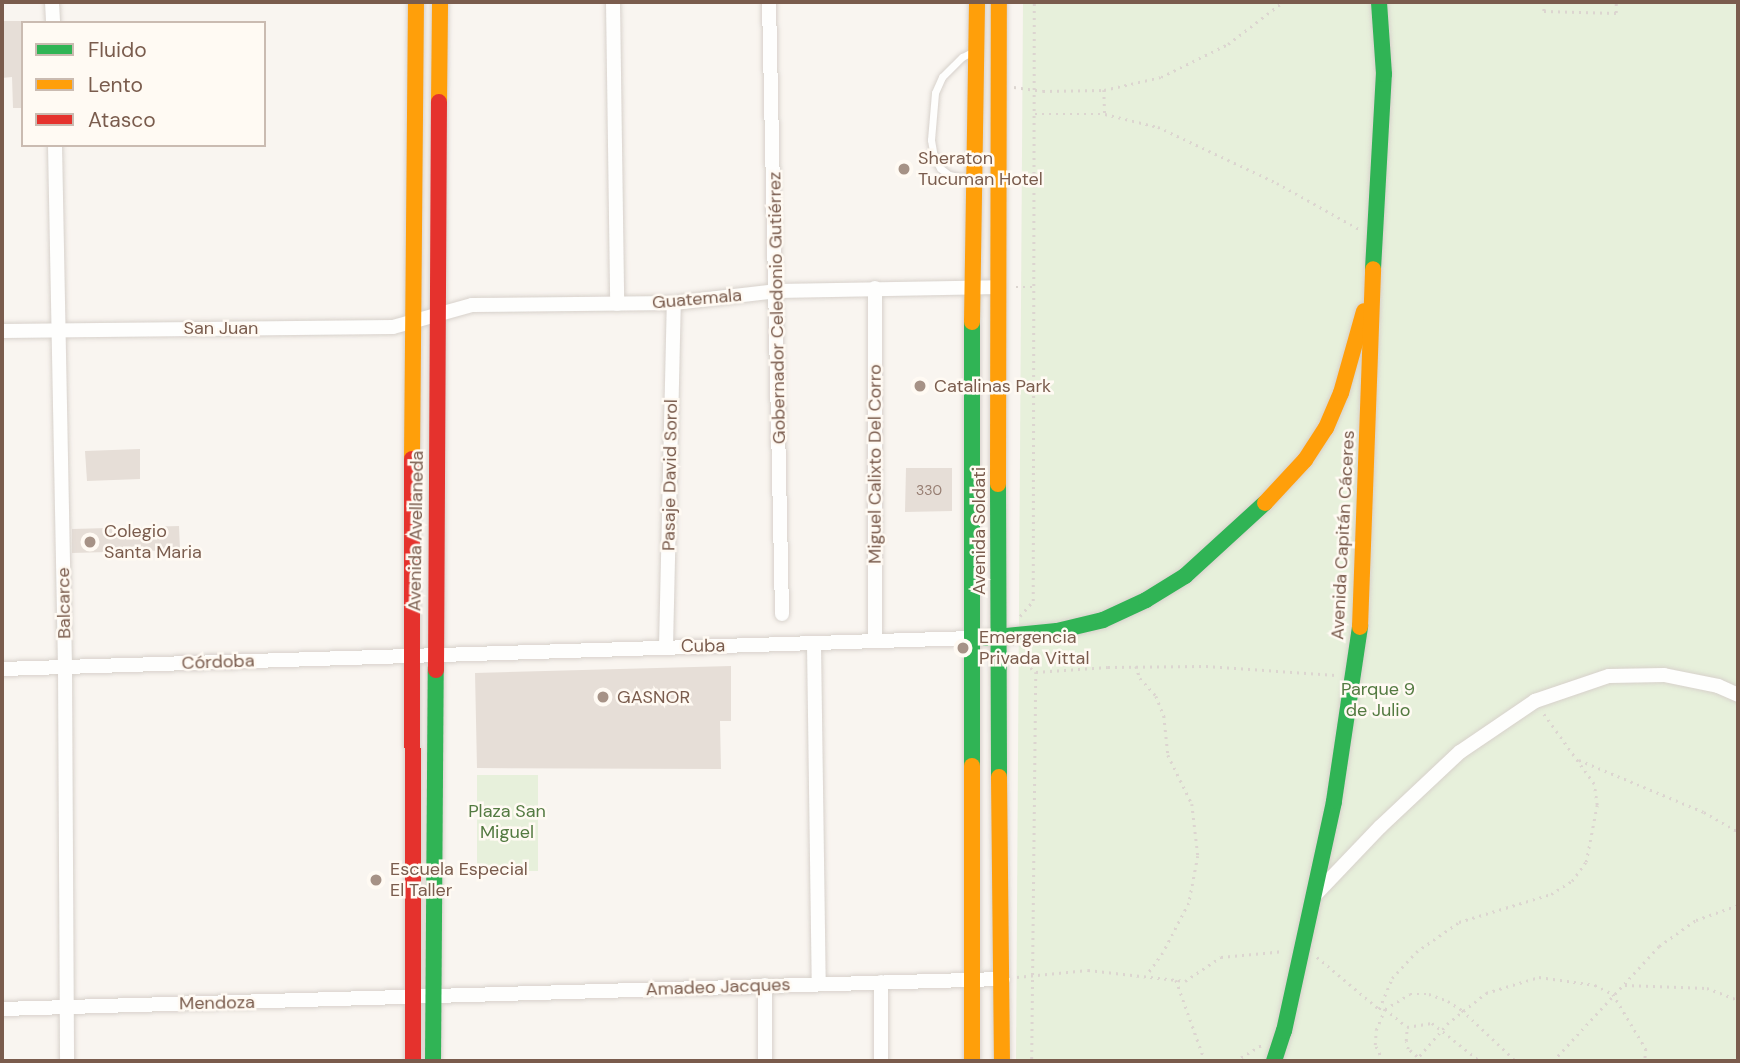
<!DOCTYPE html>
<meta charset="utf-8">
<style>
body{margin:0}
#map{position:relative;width:1740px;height:1063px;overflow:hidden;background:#f9f5f0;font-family:"DM Sans",sans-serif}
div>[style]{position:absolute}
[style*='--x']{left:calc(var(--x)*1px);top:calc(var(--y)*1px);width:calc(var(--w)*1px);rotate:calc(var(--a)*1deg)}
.green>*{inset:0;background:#e7f0db}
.building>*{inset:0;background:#e6ded7}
.path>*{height:2.5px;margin-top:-1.25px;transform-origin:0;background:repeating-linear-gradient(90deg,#dcd5d0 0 2px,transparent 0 7px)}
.roads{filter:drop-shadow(0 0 2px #d7d1cb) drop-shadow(0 0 2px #d7d1cb)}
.lane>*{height:7px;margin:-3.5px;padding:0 3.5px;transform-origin:3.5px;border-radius:3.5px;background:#fefefd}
.street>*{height:14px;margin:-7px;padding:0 7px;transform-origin:7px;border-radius:7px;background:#fefefd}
.fast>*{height:16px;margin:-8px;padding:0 8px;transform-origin:8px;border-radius:8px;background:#30b455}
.slow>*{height:16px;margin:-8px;padding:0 8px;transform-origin:8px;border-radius:8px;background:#ff9f0a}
.jam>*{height:16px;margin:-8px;padding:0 8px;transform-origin:8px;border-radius:8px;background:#e5322d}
.dots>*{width:19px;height:19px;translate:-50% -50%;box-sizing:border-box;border:4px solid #fffaf3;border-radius:50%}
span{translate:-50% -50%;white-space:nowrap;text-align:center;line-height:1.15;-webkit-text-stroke:5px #fffaf3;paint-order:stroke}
.number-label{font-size:14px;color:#977e72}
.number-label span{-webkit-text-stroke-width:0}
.poi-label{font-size:18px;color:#7a5c4d}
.left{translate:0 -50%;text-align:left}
.street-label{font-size:18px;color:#7a5c4d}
.park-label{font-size:18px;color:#537a41}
.frame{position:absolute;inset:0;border:4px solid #7a5c4d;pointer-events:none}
.legend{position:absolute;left:21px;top:21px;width:245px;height:126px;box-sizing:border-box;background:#fffaf3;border:2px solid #cabbb1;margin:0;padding:9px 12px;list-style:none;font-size:21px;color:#7a5c4d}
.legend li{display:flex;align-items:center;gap:14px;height:35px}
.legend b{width:35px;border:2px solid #cabbb1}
</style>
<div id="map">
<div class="green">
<div style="clip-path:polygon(1023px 2px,1738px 2px,1738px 1061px,1016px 1061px)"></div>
<div style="clip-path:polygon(477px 775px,538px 775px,538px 871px,477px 871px)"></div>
</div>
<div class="building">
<div style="clip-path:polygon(2px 21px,23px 21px,23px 108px,13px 108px,12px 77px,2px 78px)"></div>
<div style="clip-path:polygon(140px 449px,140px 479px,87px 481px,85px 451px)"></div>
<div style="clip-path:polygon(906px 468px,952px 468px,952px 511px,905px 512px)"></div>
<div style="clip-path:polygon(179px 526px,180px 550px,72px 553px,72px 529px)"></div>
<div style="clip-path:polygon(731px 666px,731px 721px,720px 721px,721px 769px,477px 768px,475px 673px)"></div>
</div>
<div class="path">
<div style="--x:1545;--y:2;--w:9;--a:96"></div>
<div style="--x:1544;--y:11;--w:72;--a:1.6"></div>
<div style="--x:1616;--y:13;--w:11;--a:-90"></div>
<div style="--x:1014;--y:87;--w:29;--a:8"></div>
<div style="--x:1043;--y:91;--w:61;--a:-0.9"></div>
<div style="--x:1104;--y:90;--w:58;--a:-12.8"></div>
<div style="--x:1161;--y:77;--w:75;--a:-26.2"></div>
<div style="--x:1228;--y:44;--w:69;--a:-37.4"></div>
<div style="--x:1104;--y:90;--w:24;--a:88"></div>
<div style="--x:1035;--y:114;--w:70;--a:0"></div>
<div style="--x:1105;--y:114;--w:55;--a:13.8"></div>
<div style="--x:1158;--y:127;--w:132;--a:25.2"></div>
<div style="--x:1277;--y:183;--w:94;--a:29.3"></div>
<div style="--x:1016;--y:287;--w:18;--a:0"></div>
<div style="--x:1020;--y:616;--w:20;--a:-49"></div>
<div style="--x:1033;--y:601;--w:599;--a:-89.9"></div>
<div style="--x:1014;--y:655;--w:28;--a:38"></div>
<div style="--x:1036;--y:672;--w:389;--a:90.6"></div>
<div style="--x:1136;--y:666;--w:13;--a:72"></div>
<div style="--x:1140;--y:678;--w:24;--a:48"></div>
<div style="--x:1156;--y:696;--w:22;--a:68"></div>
<div style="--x:1164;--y:716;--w:39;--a:84"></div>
<div style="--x:1168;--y:755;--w:55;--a:63.9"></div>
<div style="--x:1192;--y:804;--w:52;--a:83.4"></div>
<div style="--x:1198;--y:856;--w:48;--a:100.8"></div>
<div style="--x:1189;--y:903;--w:56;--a:117.5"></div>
<div style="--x:1163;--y:953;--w:27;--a:126"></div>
<div style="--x:1036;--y:672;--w:72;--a:-4"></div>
<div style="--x:1108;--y:667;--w:98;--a:-0.6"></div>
<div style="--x:1206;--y:666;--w:130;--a:4"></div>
<div style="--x:1579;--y:760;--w:135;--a:22.6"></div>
<div style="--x:1704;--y:812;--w:39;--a:30"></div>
<div style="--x:1317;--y:957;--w:81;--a:40"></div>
<div style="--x:1379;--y:1009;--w:6;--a:0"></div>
<div style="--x:1385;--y:1009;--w:28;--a:39"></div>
<div style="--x:1017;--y:977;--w:71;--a:-5.6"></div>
<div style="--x:1088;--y:970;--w:98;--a:6.5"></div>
<div style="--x:1185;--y:981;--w:43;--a:-33.7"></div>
<div style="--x:1221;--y:957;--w:63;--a:-5.4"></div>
<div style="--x:1176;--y:980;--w:86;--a:70.3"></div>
<div style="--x:1625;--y:985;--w:82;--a:2.1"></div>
<div style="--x:1707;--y:988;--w:33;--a:21"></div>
<div style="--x:1379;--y:1009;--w:34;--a:-67"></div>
<div style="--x:1392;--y:978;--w:35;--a:-47"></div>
<div style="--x:1416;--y:952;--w:52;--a:-34.9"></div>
<div style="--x:1459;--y:922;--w:96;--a:-16.9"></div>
<div style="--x:1551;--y:894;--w:25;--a:-32"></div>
<div style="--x:1572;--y:881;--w:24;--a:-54"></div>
<div style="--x:1586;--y:862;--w:58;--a:-79.1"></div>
<div style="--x:1597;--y:805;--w:21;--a:-98"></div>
<div style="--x:1594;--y:784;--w:89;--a:-125.8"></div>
<div style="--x:1235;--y:1061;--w:31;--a:-31"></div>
<div style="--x:1383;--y:1061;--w:18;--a:-117"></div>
<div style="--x:1375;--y:1045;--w:15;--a:-86"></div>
<div style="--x:1376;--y:1030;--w:23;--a:-67"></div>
<div style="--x:1385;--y:1009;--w:29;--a:-31"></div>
<div style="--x:1410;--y:994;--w:19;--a:0"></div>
<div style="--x:1429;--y:994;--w:20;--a:20"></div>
<div style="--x:1448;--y:1001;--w:17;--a:33"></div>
<div style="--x:1462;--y:1010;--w:74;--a:43.4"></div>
<div style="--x:1415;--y:1061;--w:49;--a:-49.1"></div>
<div style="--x:1447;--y:1024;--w:50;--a:-38.5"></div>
<div style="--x:1486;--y:993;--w:55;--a:-16.8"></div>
<div style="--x:1539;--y:977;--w:57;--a:8.1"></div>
<div style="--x:1595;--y:985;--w:20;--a:27"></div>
<div style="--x:1613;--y:994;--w:64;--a:59"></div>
<div style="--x:1646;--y:1049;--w:12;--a:95"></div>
<div style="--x:1422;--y:1061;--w:18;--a:-139"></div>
<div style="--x:1408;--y:1049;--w:8;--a:-104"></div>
<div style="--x:1406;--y:1041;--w:14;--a:-86"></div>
<div style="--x:1407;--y:1027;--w:25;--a:-9"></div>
<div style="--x:1432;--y:1023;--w:61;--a:38.4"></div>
<div style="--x:1553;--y:1061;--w:156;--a:-47.3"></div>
<div style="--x:1659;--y:946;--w:45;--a:-35.1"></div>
<div style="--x:1696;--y:920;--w:45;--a:-19.7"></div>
</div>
<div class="roads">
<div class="lane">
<div style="--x:972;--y:52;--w:11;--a:153"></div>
<div style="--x:962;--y:57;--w:28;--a:135"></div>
<div style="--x:942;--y:77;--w:17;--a:114"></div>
<div style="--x:935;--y:93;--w:47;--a:94.9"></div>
<div style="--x:931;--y:140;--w:17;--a:80"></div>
<div style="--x:934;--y:157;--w:13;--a:61"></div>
<div style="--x:940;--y:168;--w:11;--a:38"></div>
<div style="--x:949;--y:175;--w:25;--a:12"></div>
</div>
<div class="street">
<div style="--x:52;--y:2;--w:21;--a:87"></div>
<div style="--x:613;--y:2;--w:302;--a:89.2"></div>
<div style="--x:769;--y:2;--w:612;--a:88.78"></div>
<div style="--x:55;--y:145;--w:523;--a:88.9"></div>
<div style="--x:65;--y:668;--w:393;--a:89.7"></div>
<div style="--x:875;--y:288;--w:351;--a:90"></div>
<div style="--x:2;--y:331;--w:391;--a:-0.6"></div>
<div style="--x:393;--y:327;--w:82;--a:-15.6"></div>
<div style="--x:472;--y:305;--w:202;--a:-0.6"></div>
<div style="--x:674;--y:303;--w:104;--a:-6.6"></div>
<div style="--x:777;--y:291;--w:222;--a:-1"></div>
<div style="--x:814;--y:644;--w:340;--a:89.2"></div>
<div style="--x:666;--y:647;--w:344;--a:-88.7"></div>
<div style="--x:2;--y:669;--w:971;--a:-1.83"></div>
<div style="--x:1314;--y:896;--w:95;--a:-46.3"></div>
<div style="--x:1380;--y:827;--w:110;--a:-43.2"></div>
<div style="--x:1460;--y:752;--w:91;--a:-34.2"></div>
<div style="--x:1535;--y:701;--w:78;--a:-18.7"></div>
<div style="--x:1609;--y:676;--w:55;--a:-1"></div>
<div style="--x:1664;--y:675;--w:55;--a:11.5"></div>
<div style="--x:1718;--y:686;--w:22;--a:24"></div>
<div style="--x:765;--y:985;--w:76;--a:90"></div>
<div style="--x:2;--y:1009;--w:1001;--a:-1.72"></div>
<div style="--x:881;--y:1061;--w:79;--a:-90"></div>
</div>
<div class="fast">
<div style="--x:1373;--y:269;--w:195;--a:-86.8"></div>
<div style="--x:1384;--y:74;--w:72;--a:-94"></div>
<div style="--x:972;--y:322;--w:444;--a:90"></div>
<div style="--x:998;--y:484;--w:293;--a:89.8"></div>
<div style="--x:986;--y:638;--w:71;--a:-5.6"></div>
<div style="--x:1057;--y:631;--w:47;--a:-13.4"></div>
<div style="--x:1103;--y:620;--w:47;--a:-24.9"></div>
<div style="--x:1146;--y:600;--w:46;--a:-31.6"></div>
<div style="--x:1185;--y:576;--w:108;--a:-42.4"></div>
<div style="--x:433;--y:1061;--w:391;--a:-89.6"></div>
<div style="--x:1274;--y:1061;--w:32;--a:-72"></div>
<div style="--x:1284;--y:1031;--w:235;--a:-77.7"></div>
<div style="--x:1334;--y:801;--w:176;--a:-81.5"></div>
</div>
<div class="slow">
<div style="--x:439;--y:102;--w:100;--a:-89.4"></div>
<div style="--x:972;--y:322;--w:320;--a:-89.1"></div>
<div style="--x:412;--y:459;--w:457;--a:-89.5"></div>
<div style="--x:998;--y:484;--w:482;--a:-89.9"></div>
<div style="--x:1265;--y:503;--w:59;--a:-47.1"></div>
<div style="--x:1305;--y:460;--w:38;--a:-57"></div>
<div style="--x:1326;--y:428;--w:38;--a:-67"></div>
<div style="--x:1341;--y:393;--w:85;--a:-74.3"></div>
<div style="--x:1360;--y:627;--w:358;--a:-87.9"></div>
<div style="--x:972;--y:766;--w:295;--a:90"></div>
<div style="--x:999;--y:777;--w:284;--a:89.4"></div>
</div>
<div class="jam">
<div style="--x:412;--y:459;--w:602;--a:89.9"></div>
<div style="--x:436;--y:670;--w:568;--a:-89.7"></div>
</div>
</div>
<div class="dots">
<div style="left:904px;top:169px;background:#a69286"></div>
<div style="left:920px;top:386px;background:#a69286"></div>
<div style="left:90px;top:542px;background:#a69286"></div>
<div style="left:963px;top:648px;background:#a69286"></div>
<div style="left:603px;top:697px;background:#a69286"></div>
<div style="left:376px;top:880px;background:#a69286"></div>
</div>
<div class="number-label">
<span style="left:929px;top:490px">330</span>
</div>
<div class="poi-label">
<span class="left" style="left:918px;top:169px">Sheraton<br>Tucuman Hotel</span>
<span class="left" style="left:934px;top:386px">Catalinas Park</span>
<span class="left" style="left:104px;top:542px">Colegio<br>Santa Maria</span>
<span class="left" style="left:979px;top:648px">Emergencia<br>Privada Vittal</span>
<span class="left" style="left:617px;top:697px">GASNOR</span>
<span class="left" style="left:390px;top:880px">Escuela Especial<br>El Taller</span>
</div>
<div class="street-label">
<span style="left:697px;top:299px;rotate:-5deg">Guatemala</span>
<span style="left:777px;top:308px;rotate:-91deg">Gobernador Celedonio Gutiérrez</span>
<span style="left:221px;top:328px">San Juan</span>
<span style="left:875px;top:464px;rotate:-90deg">Miguel Calixto Del Corro</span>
<span style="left:670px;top:475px;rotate:-89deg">Pasaje David Sorol</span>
<span style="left:416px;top:531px;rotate:-89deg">Avenida Avellaneda</span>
<span style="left:979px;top:531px;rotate:-90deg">Avenida Soldati</span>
<span style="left:1343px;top:535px;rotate:-87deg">Avenida Capitán Cáceres</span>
<span style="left:64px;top:603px;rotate:-91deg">Balcarce</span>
<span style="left:703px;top:646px;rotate:-1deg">Cuba</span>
<span style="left:218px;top:662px;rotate:-2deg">Córdoba</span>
<span style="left:718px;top:987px;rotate:-2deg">Amadeo Jacques</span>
<span style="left:217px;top:1003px;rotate:-1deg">Mendoza</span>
</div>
<div class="park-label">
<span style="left:1378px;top:700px">Parque 9<br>de Julio</span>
<span style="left:507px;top:822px">Plaza San<br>Miguel</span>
</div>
<div class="frame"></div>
<ul class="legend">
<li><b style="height:9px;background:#30b455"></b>Fluido</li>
<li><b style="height:9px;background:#ff9f0a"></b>Lento</li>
<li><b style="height:9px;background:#e5322d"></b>Atasco</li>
</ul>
</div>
